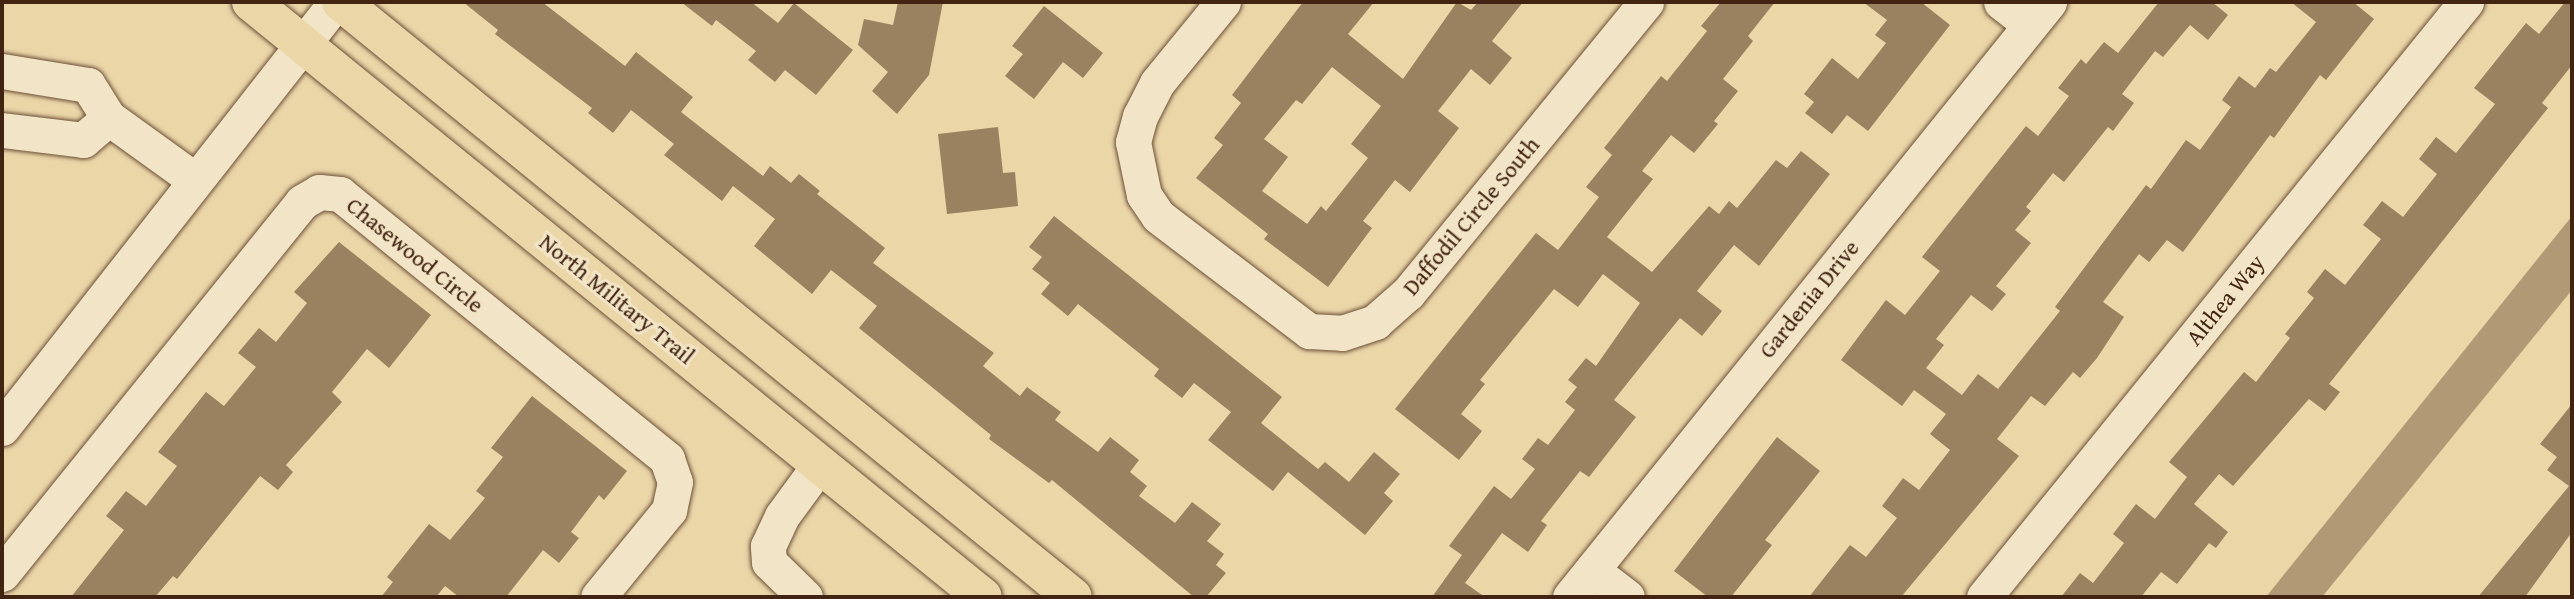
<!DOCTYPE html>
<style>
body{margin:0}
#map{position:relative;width:2574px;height:599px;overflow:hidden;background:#ebd6a8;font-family:"Gentium Book Plus",serif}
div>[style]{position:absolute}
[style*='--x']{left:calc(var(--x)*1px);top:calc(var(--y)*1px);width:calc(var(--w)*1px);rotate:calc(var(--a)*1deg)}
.water>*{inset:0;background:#b29975}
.building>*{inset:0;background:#9a8160}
.roads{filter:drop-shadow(0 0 2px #6c5038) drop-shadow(0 0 2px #6c5038)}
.minor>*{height:35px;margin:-17.5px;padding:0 17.5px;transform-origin:17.5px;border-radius:17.5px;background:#f2e4c6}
.major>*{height:38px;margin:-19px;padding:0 19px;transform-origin:19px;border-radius:19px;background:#ebd6a8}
span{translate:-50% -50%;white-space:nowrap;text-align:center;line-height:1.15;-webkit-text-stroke:6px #f2e4c6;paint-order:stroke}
.street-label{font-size:23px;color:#422412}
.frame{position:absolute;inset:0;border:4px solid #422412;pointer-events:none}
</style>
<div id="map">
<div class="water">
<div style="clip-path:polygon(2572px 216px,2572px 290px,2322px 597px,2266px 597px)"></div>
</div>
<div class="building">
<div style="clip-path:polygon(463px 2px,542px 2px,625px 66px,636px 52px,693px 97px,681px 112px,763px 176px,770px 166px,791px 183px,799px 174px,820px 191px,817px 194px,885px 248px,873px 263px,994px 353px,983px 366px,1020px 396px,1027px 387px,1061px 412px,1055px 420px,1098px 452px,1110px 437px,1139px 460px,1130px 472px,1147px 486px,1139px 496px,1175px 523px,1192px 502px,1221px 524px,1207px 541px,1224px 554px,1216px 565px,1226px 573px,1206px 597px,1194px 597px,1052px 480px,1049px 483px,989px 439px,991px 435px,859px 328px,877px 306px,831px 270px,812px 294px,754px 246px,775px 219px,733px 186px,722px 201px,664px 155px,674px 144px,631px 110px,613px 133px,588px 113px,592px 108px,495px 34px,498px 30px)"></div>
<div style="clip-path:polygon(681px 2px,751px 2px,778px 23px,794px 3px,853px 50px,816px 95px,785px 70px,775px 82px,748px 60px,756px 51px,716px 20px,712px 26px)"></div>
<div style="clip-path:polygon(898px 2px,943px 2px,929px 75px,897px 114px,872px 91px,888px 72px,858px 45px,864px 19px,893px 25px)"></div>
<div style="clip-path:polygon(evenodd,1303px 2px,1374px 2px,1348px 34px,1403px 79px,1457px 2px,1471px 10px,1478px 2px,1523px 2px,1492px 41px,1512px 58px,1490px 85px,1471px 69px,1438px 111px,1459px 128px,1410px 192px,1395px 180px,1363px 221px,1372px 228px,1328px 287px,1264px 239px,1268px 234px,1196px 178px,1223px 145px,1214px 138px,1241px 103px,1232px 95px,1303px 2px,1332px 67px,1381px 106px,1351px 144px,1368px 158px,1326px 211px,1321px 206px,1307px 224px,1262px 191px,1288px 157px,1264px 139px,1296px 100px,1302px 104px,1332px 67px)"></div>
<div style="clip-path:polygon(1721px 2px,1775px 2px,1748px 36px,1753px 41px,1723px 79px,1738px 91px,1714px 121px,1718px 124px,1694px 153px,1671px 135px,1642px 171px,1653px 179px,1607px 237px,1652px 272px,1709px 206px,1719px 214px,1729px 201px,1737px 208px,1776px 160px,1787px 168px,1801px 151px,1830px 174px,1759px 266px,1734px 245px,1697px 291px,1722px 311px,1702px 336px,1680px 318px,1653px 351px,1614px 400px,1636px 417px,1589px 477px,1580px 471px,1541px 521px,1547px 525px,1528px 552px,1502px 533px,1465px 583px,1485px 597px,1432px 597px,1462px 555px,1449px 546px,1494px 486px,1511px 499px,1535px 469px,1522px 459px,1538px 438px,1548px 445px,1575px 410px,1565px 402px,1577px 387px,1568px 380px,1586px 358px,1596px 366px,1640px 303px,1603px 274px,1578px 307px,1554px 289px,1480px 380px,1485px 384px,1461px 414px,1482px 431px,1459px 460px,1395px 409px,1536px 233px,1558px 250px,1599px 197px,1586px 187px,1612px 155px,1604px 148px,1661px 76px,1667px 81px,1707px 31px,1701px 26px)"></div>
<div style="clip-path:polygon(1863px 2px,1921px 2px,1950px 25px,1868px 131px,1847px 115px,1832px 134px,1805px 113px,1814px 102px,1804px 94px,1832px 58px,1858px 79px,1886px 43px,1875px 35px,1887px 20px)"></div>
<div style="clip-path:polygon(2159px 2px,2212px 2px,2228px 15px,2208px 40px,2190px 25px,2163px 57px,2155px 51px,2122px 94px,2134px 103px,2113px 131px,2108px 127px,2064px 182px,2053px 173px,2026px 207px,2031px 211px,2015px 230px,2031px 243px,1996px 286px,2006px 294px,1992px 311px,1971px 295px,1936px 339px,1944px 345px,1926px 368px,1962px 395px,1978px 374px,1998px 389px,2060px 311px,2055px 307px,2146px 185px,2151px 189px,2186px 140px,2200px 150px,2231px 107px,2222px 100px,2239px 76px,2255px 88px,2270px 68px,2276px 72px,2316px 22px,2291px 2px,2353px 2px,2374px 19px,2326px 80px,2320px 75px,2274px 138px,2270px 135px,2183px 252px,2167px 240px,2149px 262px,2139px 254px,2103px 302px,2124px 317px,2097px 358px,2080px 378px,2073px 372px,2045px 406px,2031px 396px,1997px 439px,2019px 456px,1901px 597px,1809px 597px,1850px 545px,1866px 557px,1897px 518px,1882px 506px,1903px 478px,1919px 490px,1950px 450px,1930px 434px,1946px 414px,1914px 390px,1902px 406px,1841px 360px,1886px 300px,1905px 315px,1940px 271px,1922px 257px,2026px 126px,2038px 136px,2069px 96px,2058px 88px,2081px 59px,2086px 64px,2104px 42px,2118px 53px)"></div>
<div style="clip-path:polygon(2565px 2px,2572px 2px,2572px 65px,2542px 103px,2548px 108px,2329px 384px,2340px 392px,2325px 411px,2309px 399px,2233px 486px,2219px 474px,2194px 504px,2228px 532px,2216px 548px,2209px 543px,2177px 584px,2161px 572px,2141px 597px,2061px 597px,2080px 573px,2093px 583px,2124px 543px,2113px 534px,2136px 504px,2155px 519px,2187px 477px,2169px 462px,2244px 372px,2256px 382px,2290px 338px,2285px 334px,2314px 298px,2307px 292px,2325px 269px,2345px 285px,2381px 239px,2363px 225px,2382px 201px,2403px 217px,2437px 174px,2419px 159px,2436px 137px,2456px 153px,2495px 104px,2474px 88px,2526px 23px,2539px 34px)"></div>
<div style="clip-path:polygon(1044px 6px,1103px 53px,1083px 78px,1063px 62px,1034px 99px,1005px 76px,1023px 54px,1012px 46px)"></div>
<div style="clip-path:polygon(998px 127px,1003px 173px,1015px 172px,1018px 206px,947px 214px,938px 134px)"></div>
<div style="clip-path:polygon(1054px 216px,1282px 397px,1261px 423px,1318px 469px,1325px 462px,1349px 482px,1374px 452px,1400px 474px,1384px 493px,1393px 501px,1365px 535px,1288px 472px,1273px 491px,1208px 440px,1231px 412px,1194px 383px,1182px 398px,1154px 376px,1159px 369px,1078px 304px,1068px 316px,1041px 294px,1050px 283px,1032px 269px,1042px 257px,1029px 247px)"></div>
<div style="clip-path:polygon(339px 242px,431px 315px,389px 368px,367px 349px,332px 392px,342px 402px,286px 465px,293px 472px,278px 490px,260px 476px,177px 579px,173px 576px,155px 597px,71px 597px,124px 530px,106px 516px,126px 491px,146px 506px,177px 466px,158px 452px,206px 392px,224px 406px,256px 367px,238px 353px,259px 328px,276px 342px,307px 303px,294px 292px)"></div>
<div style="clip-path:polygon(532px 396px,627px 471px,604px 500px,599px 495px,571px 532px,579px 538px,559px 563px,543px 550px,506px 597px,459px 597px,445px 586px,436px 597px,381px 597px,393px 582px,387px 577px,429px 524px,450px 540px,485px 498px,476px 491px,503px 457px,491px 448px)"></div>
<div style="clip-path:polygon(2572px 404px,2572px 532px,2525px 597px,2478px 597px,2569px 486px,2547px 470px,2557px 457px,2540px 444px)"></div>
<div style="clip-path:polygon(1777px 437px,1820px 471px,1765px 540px,1772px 545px,1731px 597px,1708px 597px,1674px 571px)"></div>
</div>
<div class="roads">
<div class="minor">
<div style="--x:1223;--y:2;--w:104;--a:129.2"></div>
<div style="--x:1157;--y:83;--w:37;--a:117"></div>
<div style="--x:1140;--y:116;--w:27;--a:105"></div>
<div style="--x:1133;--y:142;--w:54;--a:78.3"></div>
<div style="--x:1144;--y:195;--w:25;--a:56"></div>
<div style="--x:1158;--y:216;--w:190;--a:37.3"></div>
<div style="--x:1309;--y:331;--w:33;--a:3"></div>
<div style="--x:1342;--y:333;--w:35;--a:-18"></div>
<div style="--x:1375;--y:322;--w:44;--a:-41.3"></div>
<div style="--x:1408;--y:293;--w:376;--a:-50.7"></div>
<div style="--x:2001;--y:2;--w:37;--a:38"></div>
<div style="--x:2;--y:71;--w:87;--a:9.2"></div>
<div style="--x:88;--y:85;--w:39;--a:58"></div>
<div style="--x:2;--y:130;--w:82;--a:7"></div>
<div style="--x:83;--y:140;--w:34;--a:-40"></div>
<div style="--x:109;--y:118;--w:106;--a:35.8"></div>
<div style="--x:2;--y:428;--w:541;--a:-51.9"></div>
<div style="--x:1592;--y:570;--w:44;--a:37.6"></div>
<div style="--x:2;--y:574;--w:478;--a:-51.1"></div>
<div style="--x:302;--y:202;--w:20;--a:-30"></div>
<div style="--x:319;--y:192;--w:21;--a:5"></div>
<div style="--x:340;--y:194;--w:421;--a:39"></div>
<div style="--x:667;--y:459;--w:24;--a:71"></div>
<div style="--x:675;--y:482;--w:29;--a:102"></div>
<div style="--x:669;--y:510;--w:112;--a:129.2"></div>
<div style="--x:805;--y:597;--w:50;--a:-135.8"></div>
<div style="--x:769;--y:562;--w:16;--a:-94"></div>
<div style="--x:768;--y:546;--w:33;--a:-65"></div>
<div style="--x:782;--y:516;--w:64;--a:-53.8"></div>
<div style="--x:1570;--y:597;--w:764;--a:-51.16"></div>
<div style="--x:1984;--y:597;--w:766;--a:-50.99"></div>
</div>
<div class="major">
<div style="--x:251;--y:2;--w:943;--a:39.11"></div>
<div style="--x:341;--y:2;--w:943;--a:39.11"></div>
</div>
</div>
<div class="street-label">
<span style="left:1471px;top:216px;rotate:-50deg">Daffodil Circle South</span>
<span style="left:415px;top:255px;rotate:39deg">Chasewood Circle</span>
<span style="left:617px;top:299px;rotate:39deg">North Military Trail</span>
<span style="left:1809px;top:299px;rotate:-51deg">Gardenia Drive</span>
<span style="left:2225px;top:300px;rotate:-51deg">Althea Way</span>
</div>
<div class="frame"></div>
</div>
